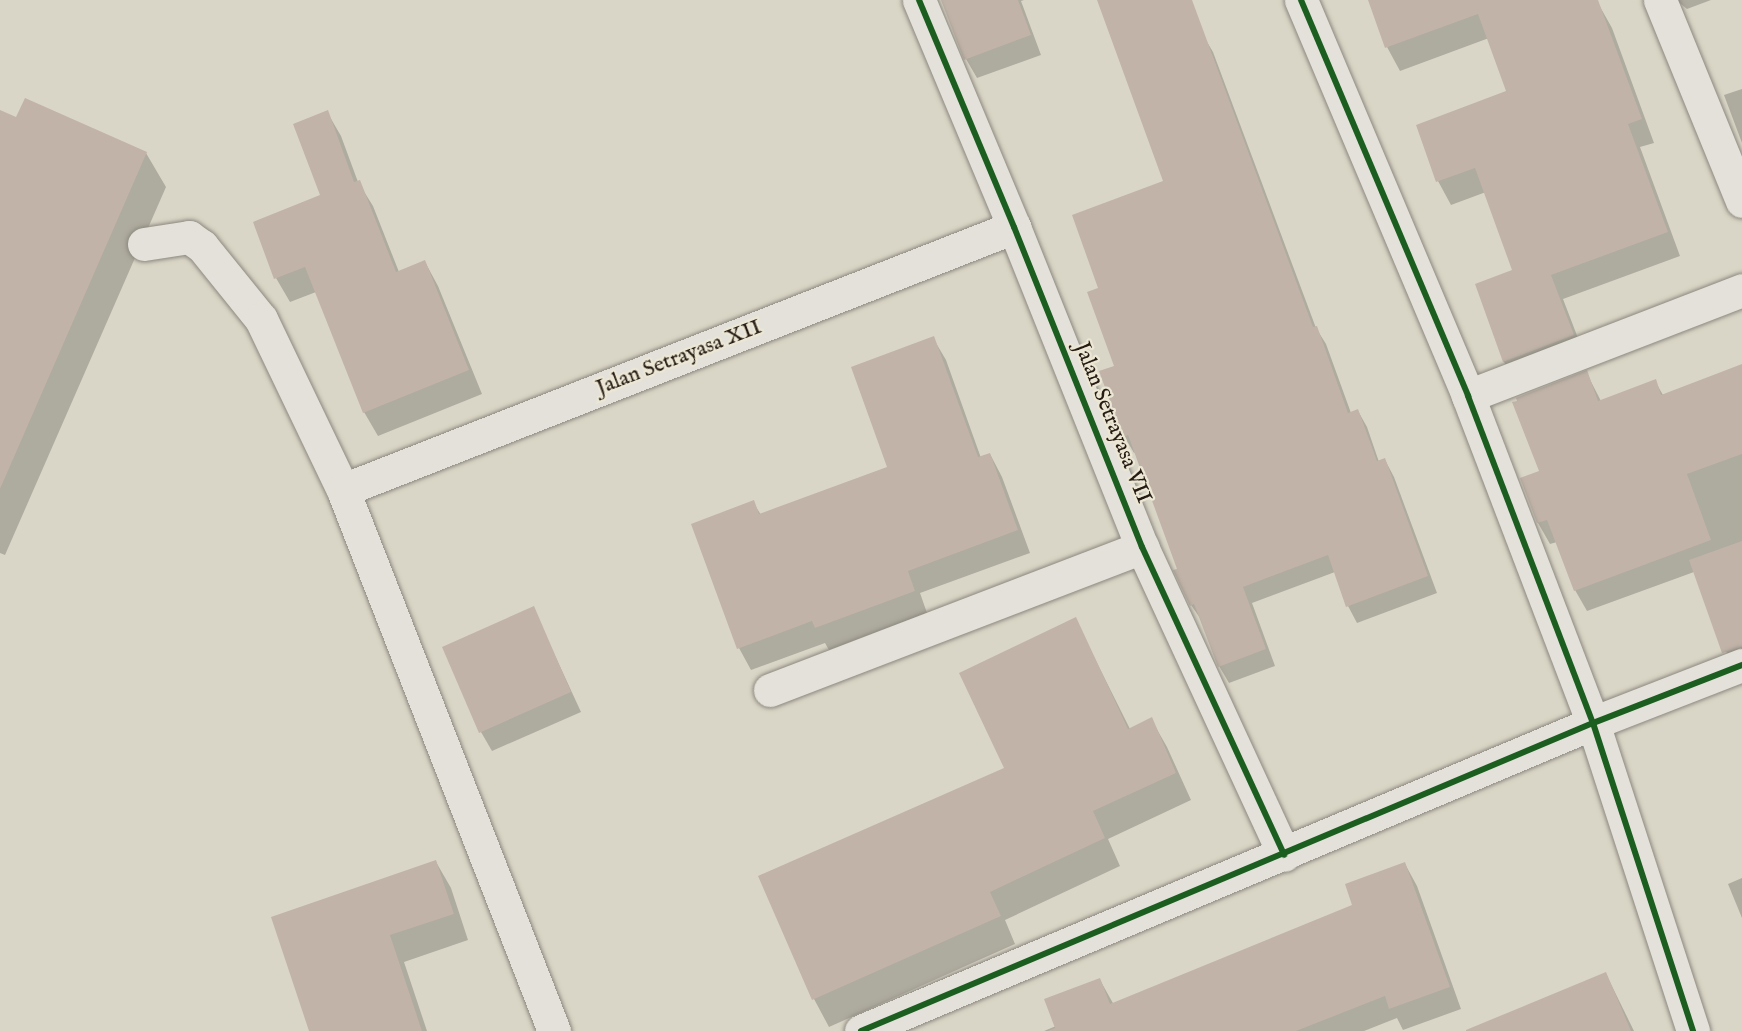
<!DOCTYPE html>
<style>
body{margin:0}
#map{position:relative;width:1742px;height:1031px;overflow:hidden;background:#dad6c7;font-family:"IM FELL English",serif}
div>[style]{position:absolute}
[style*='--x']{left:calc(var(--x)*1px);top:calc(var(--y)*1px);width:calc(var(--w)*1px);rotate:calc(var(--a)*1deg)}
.shadow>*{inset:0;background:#0003}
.building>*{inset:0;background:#c1b3a8}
.roads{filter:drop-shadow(0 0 2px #8c887f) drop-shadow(0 0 2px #8c887f)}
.minor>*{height:33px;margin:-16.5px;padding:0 16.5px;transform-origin:16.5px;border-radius:16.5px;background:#e3e1d9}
.cycleway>*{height:6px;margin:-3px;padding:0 3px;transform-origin:3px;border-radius:3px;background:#1b5e20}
span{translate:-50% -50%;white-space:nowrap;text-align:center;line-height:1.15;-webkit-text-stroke:4.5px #ece7d5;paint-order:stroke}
.street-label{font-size:22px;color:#251b12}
</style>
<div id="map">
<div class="shadow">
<div style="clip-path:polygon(943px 0,1024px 0,1021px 1px,1041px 55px,977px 78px,966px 59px)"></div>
<div style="clip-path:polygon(1099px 0,1182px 0,1213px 52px,1316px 328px,1326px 344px,1351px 413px,1358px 411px,1367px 427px,1379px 462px,1385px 460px,1394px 477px,1437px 593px,1357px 623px,1348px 606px,1335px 572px,1252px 603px,1275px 666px,1229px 683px,1219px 666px,1202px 621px,1191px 605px,1136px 452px,1134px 453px,1124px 436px,1116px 367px,1099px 289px,1165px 182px)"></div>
<div style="clip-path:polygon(1370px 0,1536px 0,1599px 5px,1612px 28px,1654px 143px,1640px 147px,1680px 256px,1563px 299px,1586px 359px,1518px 385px,1504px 362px,1477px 285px,1514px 271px,1486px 192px,1451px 205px,1438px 181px,1418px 126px,1508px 92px,1489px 38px,1400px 71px,1387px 47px)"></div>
<div style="clip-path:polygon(1676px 0,1711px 0,1687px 9px)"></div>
<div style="clip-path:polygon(1742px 89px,1742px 143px,1724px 95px)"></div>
<div style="clip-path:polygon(0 111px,16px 119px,146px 153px,166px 187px,5px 555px,0 553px)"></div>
<div style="clip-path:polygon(327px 112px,341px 136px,358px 182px,373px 206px,399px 272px,425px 262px,438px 286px,482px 394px,378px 436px,364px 412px,316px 292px,290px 302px,276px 278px,322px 196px)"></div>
<div style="clip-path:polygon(933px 338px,946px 360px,981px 458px,990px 454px,1002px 477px,1030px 553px,920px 593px,927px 613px,829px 650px,825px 643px,751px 670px,739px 648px,753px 502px,761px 515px,889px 468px)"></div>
<div style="clip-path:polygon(1742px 366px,1742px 656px,1731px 660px,1719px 639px,1694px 572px,1587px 611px,1575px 590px,1557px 542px,1550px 544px,1538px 523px,1522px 479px,1540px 472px,1586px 372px,1601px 401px,1655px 381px,1663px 395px)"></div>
<div style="clip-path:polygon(533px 608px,581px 712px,492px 751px,481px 732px)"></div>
<div style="clip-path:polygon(1075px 619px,1130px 729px,1151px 719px,1167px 747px,1191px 800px,1108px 839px,1120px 866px,1005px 920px,1015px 944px,829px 1027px,814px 999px,760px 876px,1006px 768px)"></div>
<div style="clip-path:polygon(436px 862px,451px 888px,468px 940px,404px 962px,427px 1031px,311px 1031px)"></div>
<div style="clip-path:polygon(1405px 864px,1417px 886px,1461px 1009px,1403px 1030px,1397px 1018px,1364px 1031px,1044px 1031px,1056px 1026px,1100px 980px,1114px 1005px,1354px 906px)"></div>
<div style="clip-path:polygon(1742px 878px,1742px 918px,1728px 884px)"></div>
<div style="clip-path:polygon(1606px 974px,1634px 1031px,1476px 1031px)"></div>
</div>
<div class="building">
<div style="clip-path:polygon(941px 0,1018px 0,1031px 35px,964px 60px)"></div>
<div style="clip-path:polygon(1097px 0,1192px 0,1313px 327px,1317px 326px,1348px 413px,1358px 409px,1377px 461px,1385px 458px,1428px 576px,1346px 607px,1328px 555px,1243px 587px,1266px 649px,1218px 667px,1194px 604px,1190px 606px,1173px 570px,1177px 569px,1128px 435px,1123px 437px,1099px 371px,1114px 366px,1087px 292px,1098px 288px,1072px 215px,1163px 181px)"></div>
<div style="clip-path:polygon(1368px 0,1598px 0,1642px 119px,1628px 124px,1668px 232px,1551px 275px,1574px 335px,1503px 362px,1475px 284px,1512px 270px,1475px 168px,1436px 182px,1416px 125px,1506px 91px,1478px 14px,1385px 48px)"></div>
<div style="clip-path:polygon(25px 98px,147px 152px,0 489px,0 110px,16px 117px)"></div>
<div style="clip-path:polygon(328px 110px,354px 182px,360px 180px,396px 272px,425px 260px,469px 370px,363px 413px,305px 267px,274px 279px,253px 222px,320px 195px,293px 124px)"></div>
<div style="clip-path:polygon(934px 336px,978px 457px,990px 453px,1018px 530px,908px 571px,915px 591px,815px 628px,812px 621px,737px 649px,691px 524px,754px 500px,759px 514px,887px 467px,851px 367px)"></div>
<div style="clip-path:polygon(1742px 364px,1742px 454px,1687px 474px,1711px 540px,1574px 591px,1547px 520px,1537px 523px,1520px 478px,1539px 471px,1512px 402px,1517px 401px,1516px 398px,1587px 370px,1598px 401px,1656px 379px,1661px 395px)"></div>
<div style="clip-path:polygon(1742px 541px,1742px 647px,1722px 653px,1689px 560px)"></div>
<div style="clip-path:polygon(534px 606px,571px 692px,479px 733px,442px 647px)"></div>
<div style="clip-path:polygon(1076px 617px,1128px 729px,1152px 717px,1176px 773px,1093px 811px,1105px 838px,990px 892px,1001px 916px,812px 1000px,758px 876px,1004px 768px,959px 673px)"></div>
<div style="clip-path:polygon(436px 860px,454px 914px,390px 935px,422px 1031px,309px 1031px,271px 917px)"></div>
<div style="clip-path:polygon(1405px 862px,1450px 987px,1389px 1009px,1385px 996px,1296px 1031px,1048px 1031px,1055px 1028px,1044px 999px,1100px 978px,1110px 1004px,1352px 905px,1345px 884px)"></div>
<div style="clip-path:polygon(1606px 972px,1631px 1031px,1466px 1031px,1466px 1030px)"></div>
</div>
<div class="roads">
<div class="minor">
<div style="--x:919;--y:0;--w:246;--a:67.3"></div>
<div style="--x:1014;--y:227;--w:345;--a:68.2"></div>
<div style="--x:1142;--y:547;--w:339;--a:65.2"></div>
<div style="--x:1301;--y:0;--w:430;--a:67.1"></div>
<div style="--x:1468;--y:396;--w:350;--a:69.1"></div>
<div style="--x:1593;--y:723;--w:324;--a:72"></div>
<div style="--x:1660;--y:0;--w:217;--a:67.8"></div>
<div style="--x:144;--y:244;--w:46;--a:-8.8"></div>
<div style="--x:189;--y:237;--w:16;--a:35"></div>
<div style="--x:202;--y:246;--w:94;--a:51.1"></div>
<div style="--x:261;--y:319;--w:190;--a:64.4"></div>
<div style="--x:343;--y:490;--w:581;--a:68.69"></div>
<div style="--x:1468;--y:396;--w:294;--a:-21.1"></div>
<div style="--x:343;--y:490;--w:721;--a:-21.4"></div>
<div style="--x:770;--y:690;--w:399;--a:-21"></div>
<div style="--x:861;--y:1031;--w:794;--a:-22.82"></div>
<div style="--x:1593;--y:723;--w:160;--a:-21.3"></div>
</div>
</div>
<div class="cycleway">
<div style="--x:919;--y:0;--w:246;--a:67.3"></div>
<div style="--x:1014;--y:227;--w:345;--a:68.2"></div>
<div style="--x:1142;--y:547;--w:339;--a:65.2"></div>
<div style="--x:1301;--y:0;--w:430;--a:67.1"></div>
<div style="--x:1468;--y:396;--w:350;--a:69.1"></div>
<div style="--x:1593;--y:723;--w:324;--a:72"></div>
<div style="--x:861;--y:1031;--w:794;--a:-22.82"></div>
<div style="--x:1593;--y:723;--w:160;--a:-21.3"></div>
</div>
<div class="street-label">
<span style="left:679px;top:358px;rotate:-21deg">Jalan Setrayasa XII</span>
<span style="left:1112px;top:423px;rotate:68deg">Jalan Setrayasa VII</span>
</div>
</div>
